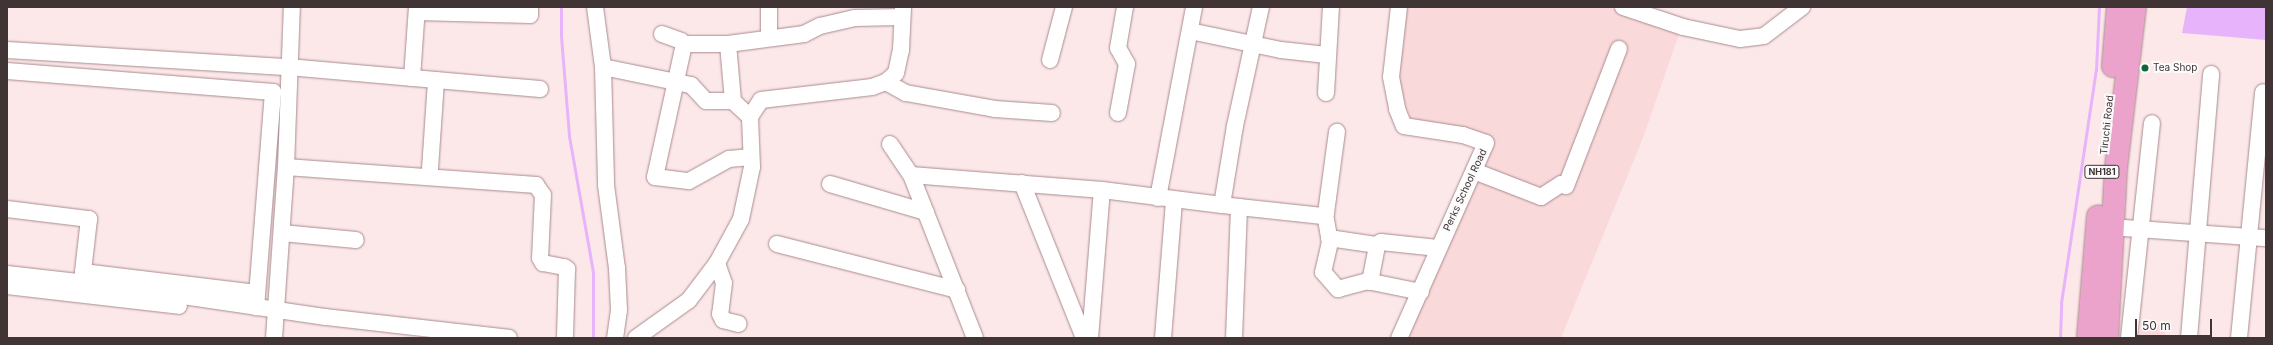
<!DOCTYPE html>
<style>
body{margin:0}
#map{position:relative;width:2273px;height:345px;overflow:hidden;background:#fce8e9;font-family:Inter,sans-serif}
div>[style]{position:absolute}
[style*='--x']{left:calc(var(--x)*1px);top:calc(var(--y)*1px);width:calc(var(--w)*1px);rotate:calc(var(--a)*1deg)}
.built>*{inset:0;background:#fad9db}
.water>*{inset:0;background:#e7b4fb}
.stream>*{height:3px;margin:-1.5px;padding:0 1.5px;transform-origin:1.5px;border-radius:1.5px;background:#e7b4fb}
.roads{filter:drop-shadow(0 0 1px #a98b8e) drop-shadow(0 0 1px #a98b8e)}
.minor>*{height:16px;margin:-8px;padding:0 8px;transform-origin:8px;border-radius:8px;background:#fff}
.highway>*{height:22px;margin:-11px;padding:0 11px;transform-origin:11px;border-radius:11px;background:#eba3cc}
.dots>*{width:11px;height:11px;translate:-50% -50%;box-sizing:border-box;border:2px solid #fbfbfb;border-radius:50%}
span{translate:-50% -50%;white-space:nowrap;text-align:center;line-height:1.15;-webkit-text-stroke:4px #fbfbfb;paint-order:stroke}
.shield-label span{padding:1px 3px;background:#fbfbfb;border:1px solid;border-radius:3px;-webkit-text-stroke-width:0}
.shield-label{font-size:9px;color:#403435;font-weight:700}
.poi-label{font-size:10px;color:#403435}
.left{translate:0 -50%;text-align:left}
.street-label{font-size:10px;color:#403435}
.frame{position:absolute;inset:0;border:8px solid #403435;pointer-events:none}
.scale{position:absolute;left:2135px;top:319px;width:77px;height:18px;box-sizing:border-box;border:2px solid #403435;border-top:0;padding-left:5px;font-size:12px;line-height:14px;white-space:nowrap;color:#403435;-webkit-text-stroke:3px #fbfbfb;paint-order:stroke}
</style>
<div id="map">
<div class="built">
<div style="clip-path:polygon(1405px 7px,1610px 7px,1679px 34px,1643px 138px,1561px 338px,1405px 338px,1494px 142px,1412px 123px,1399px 85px)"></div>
<div style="clip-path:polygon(2141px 323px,2166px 325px,2164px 338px,2140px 338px)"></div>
</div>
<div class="water">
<div style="clip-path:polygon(2187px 7px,2266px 7px,2266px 40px,2182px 33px)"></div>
</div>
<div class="stream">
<div style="--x:561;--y:7;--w:29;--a:90"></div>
<div style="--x:561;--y:36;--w:100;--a:85.4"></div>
<div style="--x:569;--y:136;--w:138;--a:80"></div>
<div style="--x:593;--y:272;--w:66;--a:90"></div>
<div style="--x:2060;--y:338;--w:35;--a:-88"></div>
<div style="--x:2061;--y:303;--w:236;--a:-81.5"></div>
<div style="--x:2096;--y:70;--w:63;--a:-87.3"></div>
</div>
<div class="roads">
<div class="minor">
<div style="--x:595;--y:7;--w:61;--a:82.4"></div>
<div style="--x:603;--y:67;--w:118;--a:88.5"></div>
<div style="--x:606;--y:185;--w:84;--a:82.5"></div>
<div style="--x:617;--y:268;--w:42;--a:87.3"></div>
<div style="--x:619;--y:310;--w:28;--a:98"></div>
<div style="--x:1399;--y:7;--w:70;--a:96.5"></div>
<div style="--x:1391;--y:77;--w:33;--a:79"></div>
<div style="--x:1397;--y:109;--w:18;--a:68"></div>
<div style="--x:1404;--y:126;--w:60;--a:8.7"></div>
<div style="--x:1463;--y:135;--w:24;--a:19"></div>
<div style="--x:1486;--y:143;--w:214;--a:114"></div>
<div style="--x:1623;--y:7;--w:63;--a:18.4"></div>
<div style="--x:1683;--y:27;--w:58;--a:11.9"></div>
<div style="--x:1740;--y:39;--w:24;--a:-7"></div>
<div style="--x:1764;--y:36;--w:48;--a:-37.3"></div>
<div style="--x:417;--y:12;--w:113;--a:1.5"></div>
<div style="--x:530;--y:15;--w:8;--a:-90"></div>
<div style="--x:1190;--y:31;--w:93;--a:11.8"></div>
<div style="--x:1281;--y:50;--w:46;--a:6.2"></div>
<div style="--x:662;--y:34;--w:20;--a:20"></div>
<div style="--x:681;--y:41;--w:4;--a:45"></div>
<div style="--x:684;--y:44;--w:44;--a:0"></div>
<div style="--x:769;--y:38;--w:31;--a:-90"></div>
<div style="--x:684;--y:44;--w:136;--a:102.3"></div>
<div style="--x:655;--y:177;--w:34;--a:7"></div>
<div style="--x:689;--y:181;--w:46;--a:-28.8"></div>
<div style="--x:729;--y:159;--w:22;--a:-5"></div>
<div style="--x:7;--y:50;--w:282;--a:3.5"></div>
<div style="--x:288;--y:67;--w:253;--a:5"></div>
<div style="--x:1050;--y:60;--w:55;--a:-75.2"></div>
<div style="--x:603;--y:67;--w:90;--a:11.6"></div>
<div style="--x:691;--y:85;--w:22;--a:47"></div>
<div style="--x:706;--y:101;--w:27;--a:0"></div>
<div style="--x:7;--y:71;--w:267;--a:4.5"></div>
<div style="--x:273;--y:92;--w:216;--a:94.5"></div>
<div style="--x:412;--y:78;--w:71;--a:-86"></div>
<div style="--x:886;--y:82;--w:23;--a:29"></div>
<div style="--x:906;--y:93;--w:90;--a:10.2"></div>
<div style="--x:995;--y:109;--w:57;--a:4"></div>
<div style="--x:1326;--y:93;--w:86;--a:-86.7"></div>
<div style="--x:1118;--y:113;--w:50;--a:-79.6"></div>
<div style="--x:1127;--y:64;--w:18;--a:-119"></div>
<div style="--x:1118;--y:48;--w:42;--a:-80.3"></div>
<div style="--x:750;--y:117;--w:23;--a:-137"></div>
<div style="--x:733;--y:101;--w:57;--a:-95"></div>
<div style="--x:728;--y:44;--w:77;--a:-7.5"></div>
<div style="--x:804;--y:34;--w:18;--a:-27"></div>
<div style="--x:820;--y:26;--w:36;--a:-13"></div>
<div style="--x:855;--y:18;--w:47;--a:-1.2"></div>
<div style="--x:890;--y:144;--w:37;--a:56"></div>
<div style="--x:286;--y:167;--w:251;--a:4.1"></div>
<div style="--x:536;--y:185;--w:12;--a:55"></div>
<div style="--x:543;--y:195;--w:63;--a:92.7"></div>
<div style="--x:540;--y:258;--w:6;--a:59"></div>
<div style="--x:543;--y:263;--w:21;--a:11"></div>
<div style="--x:564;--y:267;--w:4;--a:34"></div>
<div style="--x:567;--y:269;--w:69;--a:91.7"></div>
<div style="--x:430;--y:169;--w:89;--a:-86.1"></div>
<div style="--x:1474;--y:171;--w:72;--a:21.2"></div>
<div style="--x:1541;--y:197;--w:24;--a:-33"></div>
<div style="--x:1561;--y:184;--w:5;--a:22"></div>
<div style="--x:1566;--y:186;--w:147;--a:-68.9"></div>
<div style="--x:1022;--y:183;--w:167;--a:68.2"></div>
<div style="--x:830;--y:184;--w:100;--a:16.3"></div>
<div style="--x:1158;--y:198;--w:194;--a:-79.3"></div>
<div style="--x:1239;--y:207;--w:84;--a:6.1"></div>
<div style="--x:1323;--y:216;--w:4;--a:-45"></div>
<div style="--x:1326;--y:213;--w:82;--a:-82.3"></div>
<div style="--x:7;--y:209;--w:83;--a:7"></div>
<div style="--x:89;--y:219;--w:53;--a:96.5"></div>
<div style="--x:83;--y:272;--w:175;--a:6.9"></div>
<div style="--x:1325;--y:214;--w:28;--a:80"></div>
<div style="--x:1330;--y:242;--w:31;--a:103"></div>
<div style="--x:1323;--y:272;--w:23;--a:49"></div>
<div style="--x:1338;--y:289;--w:30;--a:-15"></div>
<div style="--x:1367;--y:281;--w:55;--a:11.5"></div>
<div style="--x:2111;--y:227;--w:155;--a:4.1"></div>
<div style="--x:282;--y:233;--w:74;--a:5.4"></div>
<div style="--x:1329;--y:238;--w:49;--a:8.3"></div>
<div style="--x:1377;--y:245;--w:5;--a:-37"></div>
<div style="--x:1381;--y:242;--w:57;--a:6"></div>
<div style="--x:777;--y:244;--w:186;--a:14.3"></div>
<div style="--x:717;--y:263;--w:21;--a:71"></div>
<div style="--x:724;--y:283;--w:31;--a:97"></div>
<div style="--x:720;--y:314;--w:7;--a:63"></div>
<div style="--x:723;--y:320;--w:16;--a:14"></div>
<div style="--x:7;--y:274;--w:116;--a:6.4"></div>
<div style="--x:122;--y:287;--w:206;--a:8.4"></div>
<div style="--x:326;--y:317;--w:184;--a:6.5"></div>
<div style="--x:1370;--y:282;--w:38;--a:-79"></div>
<div style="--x:7;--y:286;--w:173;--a:6.6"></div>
<div style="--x:274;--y:338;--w:171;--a:-86"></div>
<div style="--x:286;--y:167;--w:160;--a:-87.9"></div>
<div style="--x:636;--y:338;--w:65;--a:-35.6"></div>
<div style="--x:689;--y:300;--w:46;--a:-52.9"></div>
<div style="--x:717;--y:263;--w:50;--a:-61.4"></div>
<div style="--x:741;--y:219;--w:53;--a:-78.1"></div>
<div style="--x:752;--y:167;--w:50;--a:-92.3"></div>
<div style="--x:750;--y:117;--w:20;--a:-57"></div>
<div style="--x:761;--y:100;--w:112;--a:-6.7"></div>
<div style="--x:872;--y:87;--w:15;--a:-20"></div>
<div style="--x:886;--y:82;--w:13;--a:-42"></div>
<div style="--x:896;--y:73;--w:24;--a:-78"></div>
<div style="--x:901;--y:50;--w:43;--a:-87.3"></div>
<div style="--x:975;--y:338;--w:175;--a:-111.4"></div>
<div style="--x:911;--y:175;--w:192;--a:4.5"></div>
<div style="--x:1102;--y:190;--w:121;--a:7.1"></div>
<div style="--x:1090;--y:338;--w:148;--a:-85.4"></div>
<div style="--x:1163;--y:338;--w:138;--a:-85.4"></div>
<div style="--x:1234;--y:338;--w:131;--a:-87.8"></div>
<div style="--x:1239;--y:207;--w:17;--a:-173"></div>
<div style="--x:1222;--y:205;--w:80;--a:-80.7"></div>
<div style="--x:1235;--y:126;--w:122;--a:-77.7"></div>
<div style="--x:2129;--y:338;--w:216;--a:-83.9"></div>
<div style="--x:2189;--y:338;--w:265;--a:-85.2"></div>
<div style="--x:2239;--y:338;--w:247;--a:-84.4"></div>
</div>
<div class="highway">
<div style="--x:2113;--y:66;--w:59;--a:-85.2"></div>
<div style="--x:2088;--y:338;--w:122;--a:-85.3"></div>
<div style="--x:2107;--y:338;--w:170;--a:-87"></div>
<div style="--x:2116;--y:168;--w:162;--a:-83.3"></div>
</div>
</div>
<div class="dots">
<div style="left:2145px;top:68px;background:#0a673b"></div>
</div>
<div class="shield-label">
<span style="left:2102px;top:172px">NH181</span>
</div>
<div class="poi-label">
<span class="left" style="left:2153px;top:68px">Tea Shop</span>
</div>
<div class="street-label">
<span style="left:2107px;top:125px;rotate:-84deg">Tiruchi Road</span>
<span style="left:1465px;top:190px;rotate:-65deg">Perks School Road</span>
</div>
<div class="frame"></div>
<div class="scale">50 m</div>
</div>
